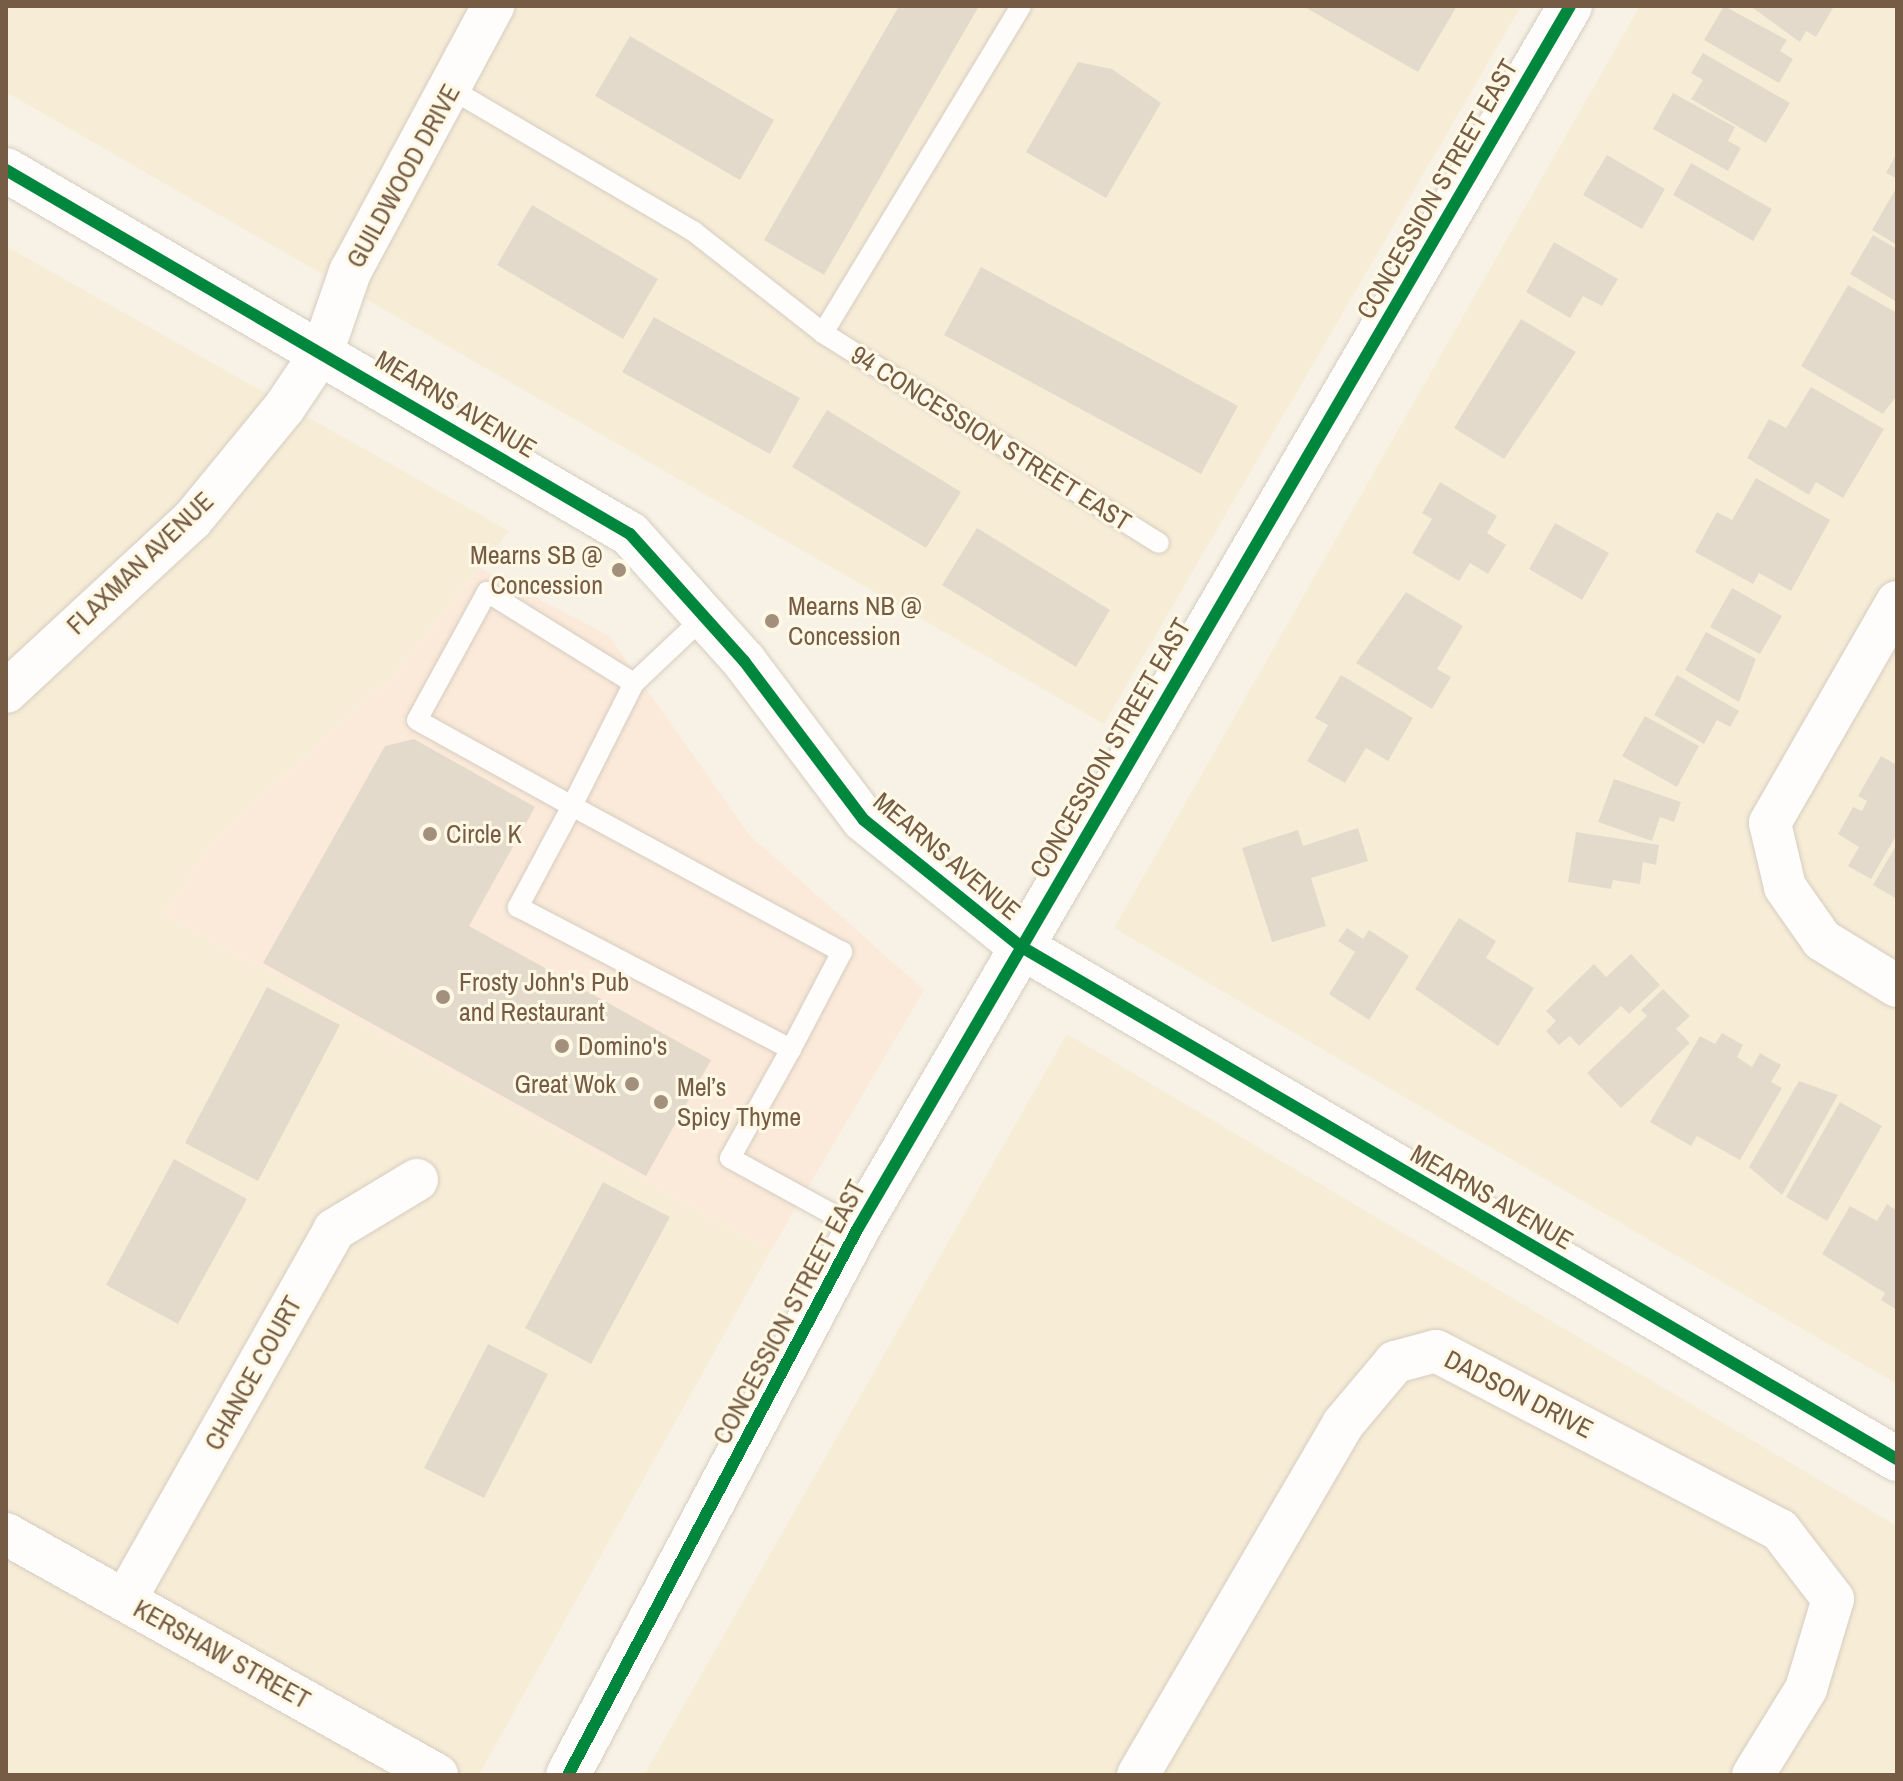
<!DOCTYPE html>
<meta charset="utf-8">
<style>
body{margin:0}
#map{position:relative;width:1903px;height:1781px;overflow:hidden;background:#f7f2e5;font-family:"Archivo Narrow",sans-serif}
div>[style]{position:absolute}
[style*='--x']{left:calc(var(--x)*1px);top:calc(var(--y)*1px);width:calc(var(--w)*1px);rotate:calc(var(--a)*1deg)}
.residential>*{inset:0;background:#f7edd7}
.commercial>*{inset:0;background:#fbead9}
.building>*{inset:0;background:#e3dacc}
.roads{filter:drop-shadow(0 0 2px #d6cdc0) drop-shadow(0 0 2px #d6cdc0)}
.service>*{height:20px;margin:-10px;padding:0 10px;transform-origin:10px;border-radius:10px;background:#fefdfb}
.minor>*{height:42px;margin:-21px;padding:0 21px;transform-origin:21px;border-radius:21px;background:#fefdfb}
.tertiary>*{height:44px;margin:-22px;padding:0 22px;transform-origin:22px;border-radius:22px;background:#fefdfb}
.cycleway>*{height:12px;margin:-6px;padding:0 6px;transform-origin:6px;border-radius:6px;background:#00873e}
.dots>*{width:22px;height:22px;translate:-50% -50%;box-sizing:border-box;border:4px solid #fff8e5;border-radius:50%}
span{translate:-50% -50%;white-space:nowrap;text-align:center;line-height:1.15;-webkit-text-stroke:6px #fff8e5;paint-order:stroke}
.street-label{font-size:26px;color:#765c44}
.poi-label{font-size:26px;color:#765c44}
.right{translate:-100% -50%;text-align:right}
.left{translate:0 -50%;text-align:left}
.frame{position:absolute;inset:0;border:8px solid #765c44;pointer-events:none}
</style>
<div id="map">
<div class="residential">
<div style="clip-path:polygon(6px 6px,1521px 6px,1104px 724px,6px 92px)"></div>
<div style="clip-path:polygon(1640px 6px,1897px 6px,1897px 1384px,1114px 928px)"></div>
<div style="clip-path:polygon(6px 246px,509px 531px,394px 675px,214px 840px,164px 914px,771px 1250px,479px 1775px,6px 1775px)"></div>
<div style="clip-path:polygon(1067px 1034px,1897px 1526px,1897px 1775px,644px 1775px)"></div>
</div>
<div class="commercial">
<div style="clip-path:polygon(480px 568px,609px 636px,750px 836px,924px 990px,771px 1250px,164px 914px,214px 840px,394px 675px)"></div>
</div>
<div class="building">
<div style="clip-path:polygon(899px 6px,979px 6px,824px 275px,764px 240px)"></div>
<div style="clip-path:polygon(1303px 6px,1457px 6px,1418px 72px)"></div>
<div style="clip-path:polygon(1724px 6px,1787px 40px,1780px 51px,1793px 59px,1779px 83px,1704px 40px)"></div>
<div style="clip-path:polygon(1750px 6px,1829px 6px,1833px 8px,1816px 37px,1806px 31px,1800px 42px)"></div>
<div style="clip-path:polygon(630px 36px,774px 120px,740px 180px,595px 96px)"></div>
<div style="clip-path:polygon(1703px 53px,1790px 103px,1766px 143px,1691px 99px,1703px 80px,1691px 73px)"></div>
<div style="clip-path:polygon(1078px 62px,1112px 69px,1161px 103px,1106px 198px,1026px 152px)"></div>
<div style="clip-path:polygon(1673px 93px,1735px 127px,1728px 141px,1741px 148px,1728px 171px,1653px 129px)"></div>
<div style="clip-path:polygon(1897px 153px,1897px 179px,1886px 173px)"></div>
<div style="clip-path:polygon(1607px 155px,1665px 189px,1642px 229px,1583px 195px)"></div>
<div style="clip-path:polygon(1691px 163px,1772px 209px,1753px 241px,1673px 195px)"></div>
<div style="clip-path:polygon(1895px 190px,1897px 191px,1897px 245px,1872px 230px)"></div>
<div style="clip-path:polygon(532px 205px,658px 279px,623px 339px,497px 265px)"></div>
<div style="clip-path:polygon(1873px 235px,1897px 249px,1897px 302px,1850px 274px)"></div>
<div style="clip-path:polygon(1554px 242px,1618px 279px,1602px 306px,1583px 296px,1570px 318px,1526px 292px)"></div>
<div style="clip-path:polygon(981px 267px,1238px 406px,1201px 474px,944px 335px)"></div>
<div style="clip-path:polygon(1848px 285px,1897px 313px,1897px 395px,1883px 414px,1801px 366px)"></div>
<div style="clip-path:polygon(654px 317px,800px 398px,770px 454px,622px 372px)"></div>
<div style="clip-path:polygon(1521px 319px,1576px 352px,1504px 459px,1454px 428px)"></div>
<div style="clip-path:polygon(1811px 387px,1884px 429px,1843px 498px,1816px 482px,1809px 495px,1747px 458px,1769px 419px,1786px 428px)"></div>
<div style="clip-path:polygon(827px 410px,961px 492px,926px 548px,792px 467px)"></div>
<div style="clip-path:polygon(1756px 478px,1830px 520px,1791px 591px,1759px 573px,1753px 584px,1695px 552px,1717px 512px,1732px 520px)"></div>
<div style="clip-path:polygon(1440px 482px,1497px 516px,1487px 533px,1506px 545px,1488px 574px,1470px 563px,1459px 581px,1412px 553px,1432px 519px,1422px 513px)"></div>
<div style="clip-path:polygon(1555px 523px,1609px 553px,1582px 600px,1529px 569px)"></div>
<div style="clip-path:polygon(977px 528px,1110px 610px,1076px 667px,942px 585px)"></div>
<div style="clip-path:polygon(1732px 588px,1782px 616px,1760px 654px,1710px 627px)"></div>
<div style="clip-path:polygon(1406px 592px,1463px 626px,1437px 669px,1451px 677px,1432px 709px,1356px 663px)"></div>
<div style="clip-path:polygon(1706px 632px,1756px 659px,1739px 702px,1685px 670px)"></div>
<div style="clip-path:polygon(1341px 675px,1413px 718px,1388px 761px,1366px 748px,1345px 783px,1307px 761px,1328px 725px,1315px 718px)"></div>
<div style="clip-path:polygon(1677px 675px,1739px 711px,1730px 727px,1717px 720px,1704px 744px,1654px 715px)"></div>
<div style="clip-path:polygon(1645px 716px,1699px 746px,1677px 787px,1622px 756px)"></div>
<div style="clip-path:polygon(414px 739px,535px 807px,469px 926px,711px 1060px,646px 1176px,263px 963px,385px 746px)"></div>
<div style="clip-path:polygon(1881px 756px,1897px 765px,1897px 834px,1871px 879px,1848px 866px,1859px 847px,1838px 834px,1853px 807px,1862px 811px,1867px 801px,1858px 796px)"></div>
<div style="clip-path:polygon(1614px 779px,1681px 802px,1674px 822px,1660px 817px,1652px 841px,1598px 822px)"></div>
<div style="clip-path:polygon(1358px 828px,1368px 861px,1311px 878px,1326px 926px,1272px 942px,1242px 848px,1298px 830px,1303px 846px)"></div>
<div style="clip-path:polygon(1576px 832px,1659px 845px,1656px 865px,1643px 862px,1640px 884px,1613px 880px,1611px 889px,1568px 882px)"></div>
<div style="clip-path:polygon(1897px 844px,1897px 899px,1873px 885px)"></div>
<div style="clip-path:polygon(1459px 918px,1496px 941px,1486px 958px,1534px 988px,1498px 1046px,1415px 989px)"></div>
<div style="clip-path:polygon(1347px 928px,1363px 939px,1369px 930px,1409px 956px,1369px 1020px,1329px 994px,1355px 952px,1338px 941px)"></div>
<div style="clip-path:polygon(1631px 954px,1660px 985px,1629px 1014px,1621px 1006px,1579px 1046px,1570px 1036px,1559px 1045px,1546px 1031px,1556px 1021px,1546px 1011px,1594px 964px,1606px 977px)"></div>
<div style="clip-path:polygon(267px 987px,340px 1025px,258px 1181px,185px 1143px)"></div>
<div style="clip-path:polygon(1663px 989px,1690px 1016px,1676px 1029px,1690px 1043px,1621px 1108px,1587px 1073px,1647px 1016px,1641px 1010px)"></div>
<div style="clip-path:polygon(1722px 1033px,1743px 1045px,1737px 1057px,1752px 1067px,1760px 1053px,1781px 1065px,1771px 1082px,1782px 1088px,1740px 1160px,1697px 1136px,1691px 1146px,1650px 1122px,1700px 1036px,1715px 1044px)"></div>
<div style="clip-path:polygon(1799px 1081px,1838px 1095px,1782px 1195px,1749px 1167px)"></div>
<div style="clip-path:polygon(1840px 1102px,1882px 1126px,1827px 1221px,1786px 1197px)"></div>
<div style="clip-path:polygon(174px 1159px,247px 1199px,178px 1324px,106px 1285px)"></div>
<div style="clip-path:polygon(603px 1182px,670px 1217px,591px 1364px,525px 1328px)"></div>
<div style="clip-path:polygon(1887px 1204px,1897px 1211px,1897px 1310px,1881px 1300px,1885px 1293px,1822px 1254px,1850px 1206px,1877px 1221px)"></div>
<div style="clip-path:polygon(488px 1344px,548px 1374px,484px 1498px,424px 1468px)"></div>
</div>
<div class="roads">
<div class="service">
<div style="--x:451;--y:89;--w:281;--a:30.4"></div>
<div style="--x:693;--y:231;--w:165;--a:38.1"></div>
<div style="--x:823;--y:333;--w:396;--a:32"></div>
<div style="--x:823;--y:333;--w:382;--a:-58.8"></div>
<div style="--x:634;--y:683;--w:96;--a:-43.3"></div>
<div style="--x:791;--y:1049;--w:110;--a:-62.3"></div>
<div style="--x:842;--y:952;--w:307;--a:-151.6"></div>
<div style="--x:572;--y:806;--w:177;--a:-151"></div>
<div style="--x:417;--y:720;--w:146;--a:-61.3"></div>
<div style="--x:487;--y:592;--w:173;--a:31.8"></div>
<div style="--x:634;--y:683;--w:138;--a:116.8"></div>
<div style="--x:572;--y:806;--w:115;--a:118.1"></div>
<div style="--x:518;--y:907;--w:308;--a:27.5"></div>
<div style="--x:791;--y:1049;--w:125;--a:119.2"></div>
<div style="--x:730;--y:1158;--w:146;--a:28.7"></div>
</div>
<div class="minor">
<div style="--x:1897;--y:602;--w:255;--a:119.9"></div>
<div style="--x:1770;--y:823;--w:66;--a:76.8"></div>
<div style="--x:1785;--y:887;--w:65;--a:55.1"></div>
<div style="--x:1822;--y:940;--w:88;--a:31.5"></div>
<div style="--x:6;--y:692;--w:253;--a:-42.8"></div>
<div style="--x:192;--y:520;--w:145;--a:-50.6"></div>
<div style="--x:284;--y:408;--w:70;--a:-56.1"></div>
<div style="--x:323;--y:350;--w:83;--a:-70.9"></div>
<div style="--x:350;--y:272;--w:302;--a:-61.7"></div>
<div style="--x:6;--y:1534;--w:494;--a:29.2"></div>
<div style="--x:125;--y:1600;--w:425;--a:-60.5"></div>
<div style="--x:334;--y:1230;--w:97;--a:-31.1"></div>
<div style="--x:1138;--y:1775;--w:406;--a:-59.7"></div>
<div style="--x:1343;--y:1424;--w:81;--a:-50"></div>
<div style="--x:1395;--y:1362;--w:42;--a:-15"></div>
<div style="--x:1436;--y:1351;--w:388;--a:27.5"></div>
<div style="--x:1780;--y:1530;--w:87;--a:52.5"></div>
<div style="--x:1833;--y:1599;--w:94;--a:106.7"></div>
<div style="--x:1806;--y:1689;--w:101;--a:121.6"></div>
</div>
<div class="tertiary">
<div style="--x:6;--y:170;--w:722;--a:30.26"></div>
<div style="--x:630;--y:534;--w:171;--a:48.1"></div>
<div style="--x:744;--y:661;--w:199;--a:53"></div>
<div style="--x:864;--y:820;--w:201;--a:38.9"></div>
<div style="--x:1020;--y:946;--w:1016;--a:30.33"></div>
<div style="--x:568;--y:1775;--w:619;--a:-62.07"></div>
<div style="--x:858;--y:1228;--w:1414;--a:-59.77"></div>
</div>
</div>
<div class="cycleway">
<div style="--x:6;--y:170;--w:722;--a:30.26"></div>
<div style="--x:630;--y:534;--w:171;--a:48.1"></div>
<div style="--x:744;--y:661;--w:199;--a:53"></div>
<div style="--x:864;--y:820;--w:201;--a:38.9"></div>
<div style="--x:1020;--y:946;--w:1016;--a:30.33"></div>
<div style="--x:568;--y:1775;--w:619;--a:-62.07"></div>
<div style="--x:858;--y:1228;--w:1414;--a:-59.77"></div>
</div>
<div class="dots">
<div style="left:619px;top:570px;background:#a3907c"></div>
<div style="left:772px;top:621px;background:#a3907c"></div>
<div style="left:430px;top:834px;background:#a3907c"></div>
<div style="left:443px;top:997px;background:#a3907c"></div>
<div style="left:562px;top:1046px;background:#a3907c"></div>
<div style="left:632px;top:1084px;background:#a3907c"></div>
<div style="left:661px;top:1102px;background:#a3907c"></div>
</div>
<div class="street-label">
<span style="left:403px;top:176px;rotate:-61deg">GUILDWOOD DRIVE</span>
<span style="left:1437px;top:189px;rotate:-60deg">CONCESSION STREET EAST</span>
<span style="left:456px;top:404px;rotate:31deg">MEARNS AVENUE</span>
<span style="left:991px;top:438px;rotate:32deg">94 CONCESSION STREET EAST</span>
<span style="left:140px;top:563px;rotate:-44deg">FLAXMAN AVENUE</span>
<span style="left:1110px;top:748px;rotate:-60deg">CONCESSION STREET EAST</span>
<span style="left:947px;top:856px;rotate:40deg">MEARNS AVENUE</span>
<span style="left:1492px;top:1197px;rotate:30deg">MEARNS AVENUE</span>
<span style="left:789px;top:1312px;rotate:-62deg">CONCESSION STREET EAST</span>
<span style="left:253px;top:1373px;rotate:-61deg">CHANCE COURT</span>
<span style="left:1519px;top:1394px;rotate:27deg">DADSON DRIVE</span>
<span style="left:222px;top:1654px;rotate:29deg">KERSHAW STREET</span>
</div>
<div class="poi-label">
<span class="right" style="left:603px;top:570px">Mearns SB @<br>Concession</span>
<span class="left" style="left:788px;top:621px">Mearns NB @<br>Concession</span>
<span class="left" style="left:446px;top:834px">Circle K</span>
<span class="left" style="left:459px;top:997px">Frosty John's Pub<br>and Restaurant</span>
<span class="left" style="left:578px;top:1046px">Domino's</span>
<span class="right" style="left:616px;top:1084px">Great Wok</span>
<span class="left" style="left:677px;top:1102px">Mel’s<br>Spicy Thyme</span>
</div>
<div class="frame"></div>
</div>
